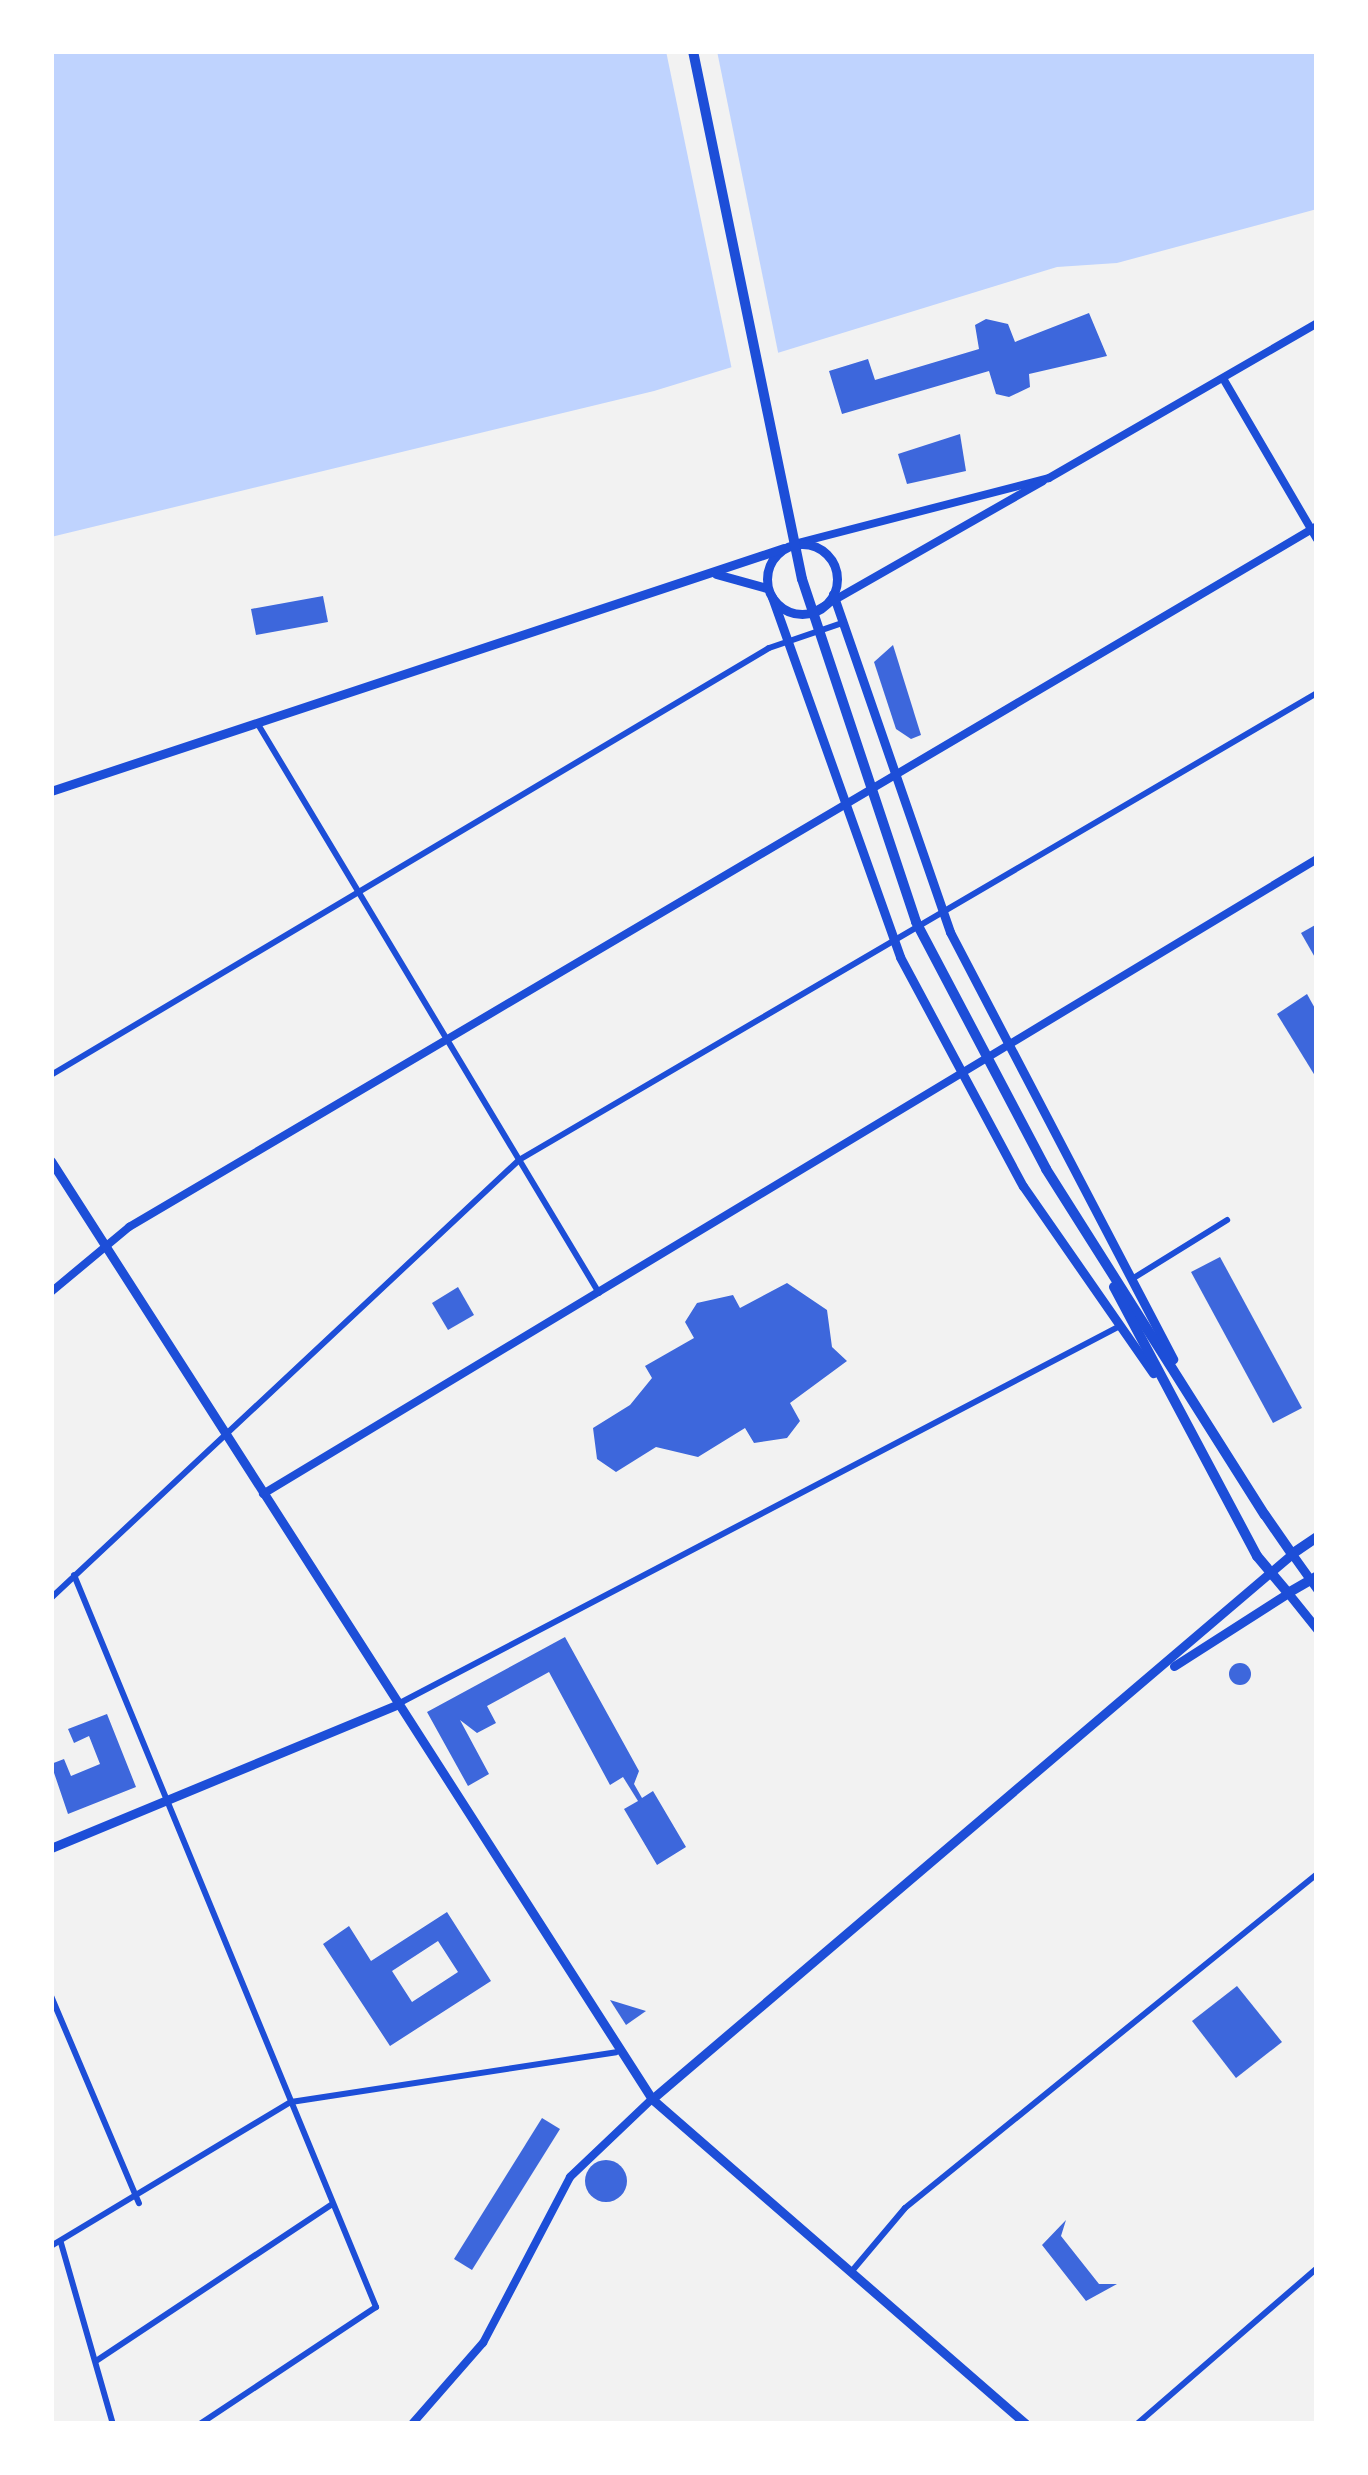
<!DOCTYPE html>
<style>
body{margin:0}
#map{position:relative;width:1368px;height:2475px;overflow:hidden;background:#f2f2f2;font-family:"Sofia Sans Condensed",sans-serif}
div>[style]{position:absolute}
[style*='--x']{left:calc(var(--x)*1px);top:calc(var(--y)*1px);width:calc(var(--w)*1px);rotate:calc(var(--a)*1deg)}
.water>*{inset:0;background:#bfd3fe}
.pier>*{inset:0;background:#f2f2f2}
.building>*{inset:0;background:#3d67dc}
.round{border-radius:50%}
.minor>*{height:6px;margin:-3px;padding:0 3px;transform-origin:3px;border-radius:3px;background:#1d4ed8}
.tertiary>*{height:8px;margin:-4px;padding:0 4px;transform-origin:4px;border-radius:4px;background:#1d4ed8}
.secondary>*{height:9px;margin:-4.5px;padding:0 4.5px;transform-origin:4.5px;border-radius:4.5px;background:#1d4ed8}
.secondary>.ring{margin:-4.5px;padding:0;box-sizing:content-box;background:none;border:9px solid #1d4ed8;border-radius:50%}
.primary>*{height:9px;margin:-4.5px;padding:0 4.5px;transform-origin:4.5px;border-radius:4.5px;background:#1d4ed8}
.trunk>*{height:10px;margin:-5px;padding:0 5px;transform-origin:5px;border-radius:5px;background:#1d4ed8}
span{translate:-50% -50%;white-space:nowrap;text-align:center;line-height:1.15;-webkit-text-stroke:9px #fff;paint-order:stroke}
.frame{position:absolute;inset:0;border:54px solid #fff;pointer-events:none}
</style>
<div id="map">
<div class="water">
<div style="clip-path:polygon(51px 51px,1317px 51px,1317px 209px,1117px 263px,1057px 267px,654px 391px,51px 537px)"></div>
</div>
<div class="pier">
<div style="clip-path:polygon(666px 51px,717px 51px,779px 357px,732px 370px)"></div>
</div>
<div class="building">
<div style="clip-path:polygon(1089px 313px,1107px 356px,1029px 374px,1030px 387px,1009px 397px,996px 394px,989px 371px,842px 414px,829px 371px,868px 359px,875px 380px,979px 349px,975px 325px,986px 319px,1008px 324px,1015px 342px)"></div>
<div style="clip-path:polygon(960px 434px,966px 471px,907px 484px,898px 454px)"></div>
<div style="clip-path:polygon(323px 596px,328px 622px,256px 635px,251px 609px)"></div>
<div style="clip-path:polygon(893px 645px,921px 735px,911px 739px,896px 729px,874px 662px)"></div>
<div style="clip-path:polygon(1317px 924px,1317px 961px,1301px 933px)"></div>
<div style="clip-path:polygon(1307px 994px,1317px 1012px,1317px 1079px,1277px 1014px)"></div>
<div style="clip-path:polygon(1220px 1257px,1302px 1408px,1273px 1423px,1191px 1272px)"></div>
<div style="clip-path:polygon(787px 1283px,827px 1310px,832px 1347px,847px 1361px,790px 1403px,800px 1421px,787px 1438px,754px 1443px,745px 1428px,698px 1457px,656px 1447px,616px 1472px,597px 1459px,593px 1428px,630px 1405px,652px 1378px,645px 1366px,694px 1338px,685px 1322px,697px 1303px,733px 1295px,740px 1308px)"></div>
<div style="clip-path:polygon(458px 1287px,474px 1315px,448px 1330px,432px 1303px)"></div>
<div style="clip-path:polygon(565px 1637px,639px 1771px,634px 1784px,642px 1798px,653px 1791px,686px 1847px,657px 1865px,624px 1809px,638px 1801px,623px 1777px,610px 1785px,549px 1672px,487px 1706px,496px 1723px,477px 1733px,460px 1720px,489px 1774px,468px 1786px,427px 1712px)"></div>
<div class="round" style="left:1229px;top:1663px;width:22px;height:22px"></div>
<div style="clip-path:polygon(107px 1714px,136px 1787px,68px 1814px,51px 1764px,64px 1759px,71px 1776px,100px 1764px,89px 1736px,74px 1743px,68px 1729px)"></div>
<div style="clip-path:polygon(evenodd,447px 1912px,491px 1981px,390px 2046px,323px 1944px,349px 1926px,371px 1961px,447px 1912px,438px 1941px,458px 1972px,412px 2002px,392px 1971px,438px 1941px)"></div>
<div style="clip-path:polygon(1237px 1986px,1282px 2042px,1236px 2078px,1192px 2021px)"></div>
<div style="clip-path:polygon(610px 2000px,646px 2011px,626px 2025px)"></div>
<div style="clip-path:polygon(542px 2118px,560px 2129px,472px 2270px,454px 2259px)"></div>
<div class="round" style="left:585px;top:2160px;width:42px;height:42px"></div>
<div style="clip-path:polygon(1066px 2220px,1061px 2236px,1099px 2284px,1117px 2284px,1086px 2301px,1042px 2245px)"></div>
</div>
<div class="minor">
<div style="--x:259;--y:726;--w:661;--a:59.05"></div>
<div style="--x:51;--y:1075;--w:835;--a:-30.74"></div>
<div style="--x:769;--y:648;--w:77;--a:-18.9"></div>
<div style="--x:1132;--y:1279;--w:112;--a:-31.8"></div>
<div style="--x:74;--y:1575;--w:792;--a:67.58"></div>
<div style="--x:376;--y:2307;--w:211;--a:146.4"></div>
<div style="--x:51;--y:1598;--w:641;--a:-43.1"></div>
<div style="--x:519;--y:1160;--w:925;--a:-30.34"></div>
<div style="--x:398;--y:1704;--w:813;--a:-27.64"></div>
<div style="--x:51;--y:1996;--w:225;--a:67"></div>
<div style="--x:61;--y:2243;--w:188;--a:74"></div>
<div style="--x:51;--y:2246;--w:280;--a:-31"></div>
<div style="--x:291;--y:2102;--w:329;--a:-8.7"></div>
<div style="--x:852;--y:2271;--w:82;--a:-49.9"></div>
<div style="--x:905;--y:2208;--w:530;--a:-39.03"></div>
<div style="--x:96;--y:2361;--w:282;--a:-33.6"></div>
<div style="--x:1137;--y:2424;--w:238;--a:-40.9"></div>
</div>
<div class="tertiary">
<div style="--x:1224;--y:380;--w:184;--a:59.7"></div>
<div style="--x:794;--y:544;--w:263;--a:-14.5"></div>
<div style="--x:1049;--y:478;--w:310;--a:-30"></div>
<div style="--x:817;--y:610;--w:260;--a:-29.7"></div>
<div style="--x:51;--y:1292;--w:102;--a:-39.8"></div>
<div style="--x:129;--y:1227;--w:1379;--a:-30.54"></div>
<div style="--x:263;--y:1494;--w:1231;--a:-31.07"></div>
<div style="--x:412;--y:2424;--w:108;--a:-48.8"></div>
<div style="--x:483;--y:2343;--w:187;--a:-62.3"></div>
<div style="--x:570;--y:2177;--w:113;--a:-43.6"></div>
</div>
<div class="secondary">
<div class="ring" style="left:767px;top:544px;width:61px;height:61px"></div>
<div style="--x:716;--y:574;--w:53;--a:15.4"></div>
<div style="--x:833;--y:594;--w:358;--a:70.9"></div>
<div style="--x:950;--y:932;--w:482;--a:62.4"></div>
<div style="--x:772;--y:597;--w:382;--a:70.4"></div>
<div style="--x:900;--y:957;--w:260;--a:61.8"></div>
<div style="--x:1023;--y:1186;--w:228;--a:55.2"></div>
<div style="--x:51;--y:791;--w:772;--a:-18.34"></div>
<div style="--x:51;--y:1161;--w:1114;--a:57.35"></div>
<div style="--x:652;--y:2099;--w:495;--a:41"></div>
<div style="--x:1174;--y:1666;--w:135;--a:-32.6"></div>
<div style="--x:51;--y:1848;--w:376;--a:-22.5"></div>
<div style="--x:652;--y:2099;--w:841;--a:-40.42"></div>
</div>
<div class="primary">
<div style="--x:1292;--y:1554;--w:43;--a:54.5"></div>
<div style="--x:1288;--y:1593;--w:46;--a:51.1"></div>
</div>
<div class="trunk">
<div style="--x:693;--y:51;--w:539;--a:78.34"></div>
<div style="--x:802;--y:579;--w:361;--a:71.6"></div>
<div style="--x:916;--y:922;--w:279;--a:62.2"></div>
<div style="--x:1046;--y:1169;--w:409;--a:57.7"></div>
<div style="--x:1265;--y:1515;--w:47;--a:55.3"></div>
<div style="--x:1292;--y:1554;--w:30;--a:-34"></div>
<div style="--x:1114;--y:1287;--w:305;--a:62"></div>
<div style="--x:1257;--y:1556;--w:48;--a:50"></div>
<div style="--x:1288;--y:1593;--w:34;--a:-30"></div>
</div>
<div class="frame"></div>
</div>
